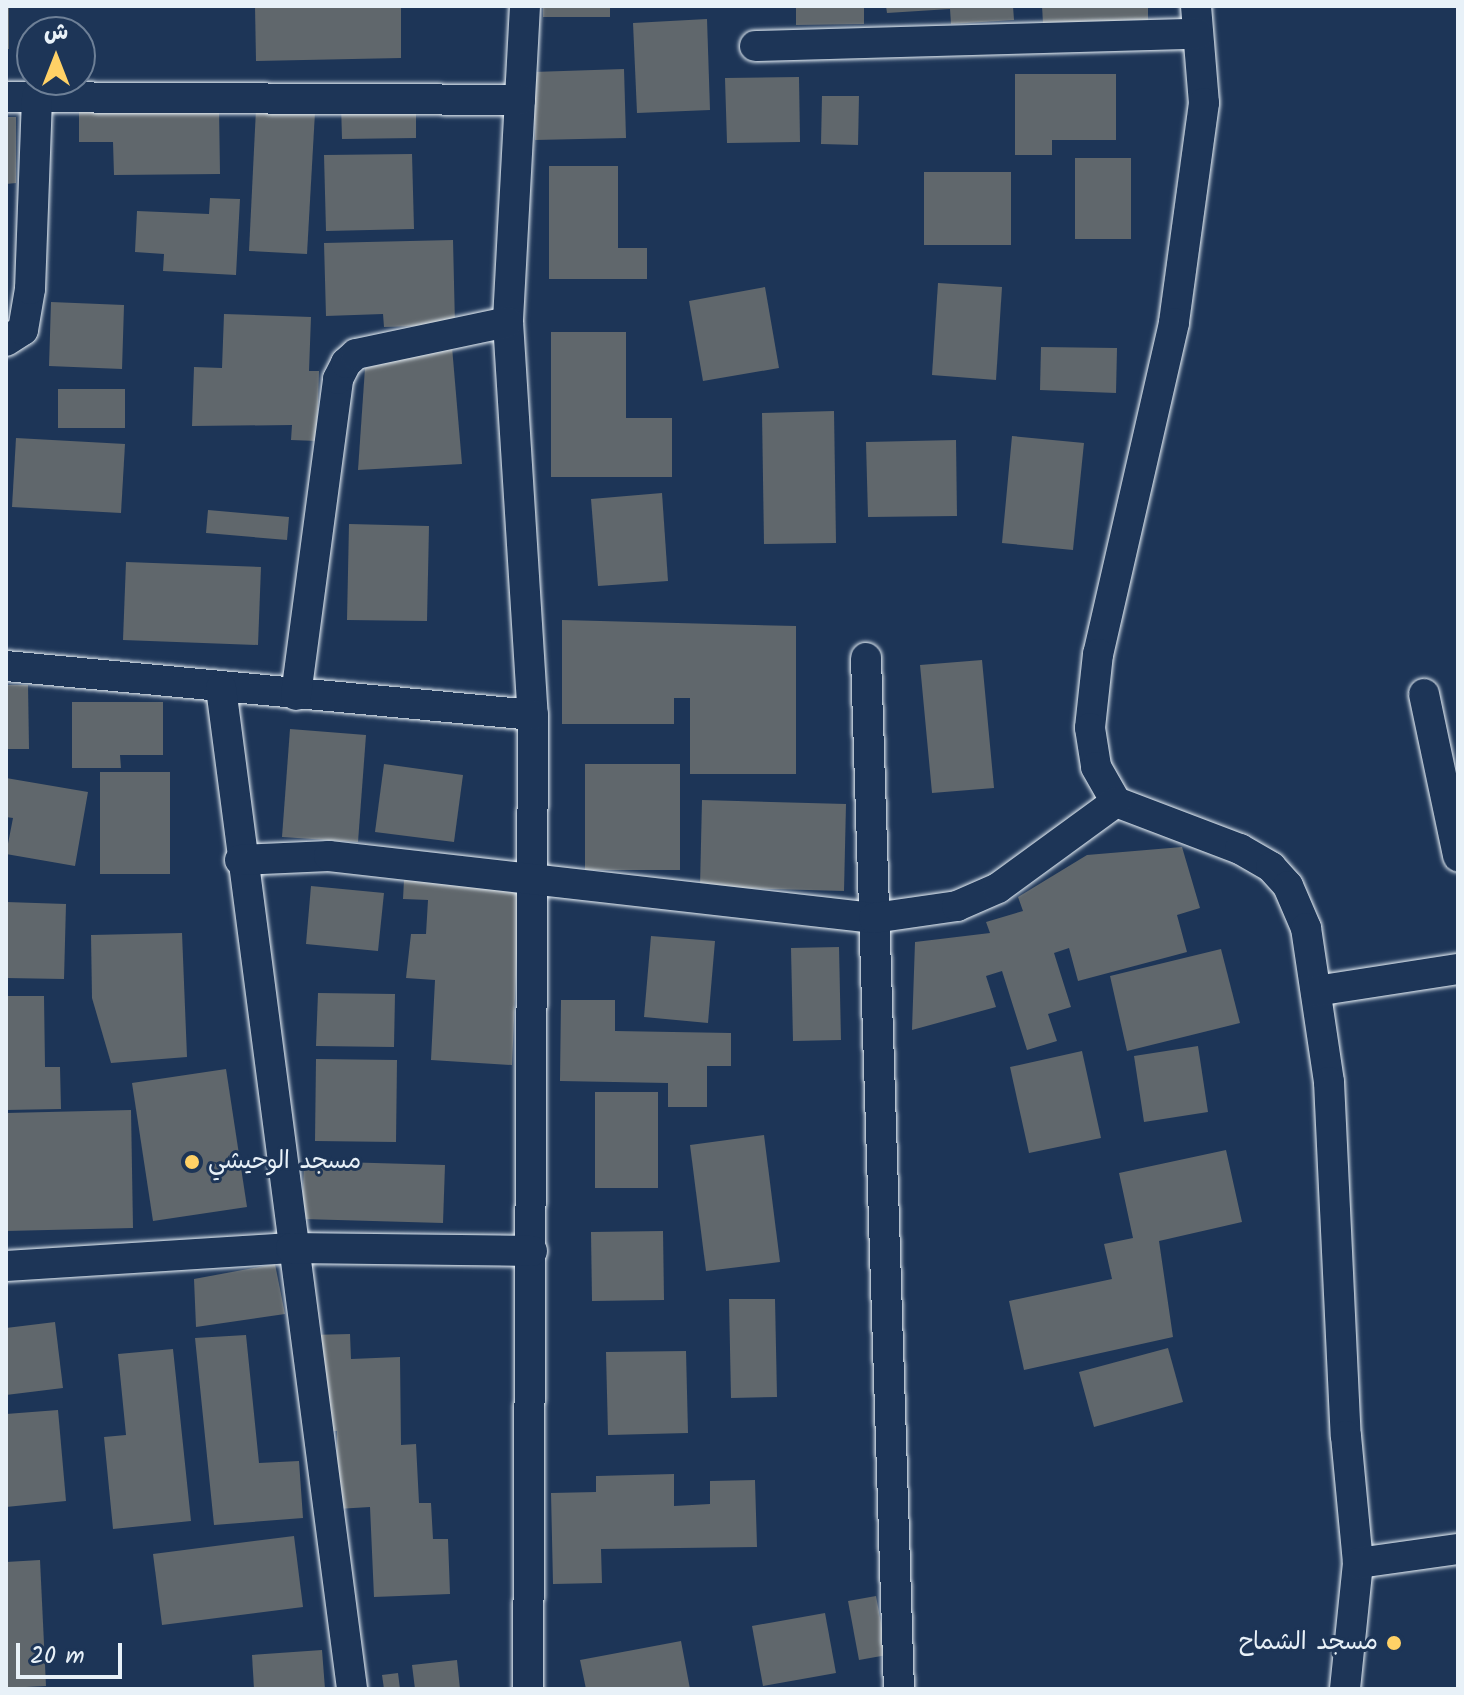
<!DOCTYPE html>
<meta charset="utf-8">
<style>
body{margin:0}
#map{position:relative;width:1464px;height:1695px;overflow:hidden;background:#1d3557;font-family:Kalam,"Playpen Sans Arabic",sans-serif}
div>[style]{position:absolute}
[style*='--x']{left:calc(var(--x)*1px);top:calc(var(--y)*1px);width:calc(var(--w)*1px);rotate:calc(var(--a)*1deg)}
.building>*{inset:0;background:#60676c}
.roads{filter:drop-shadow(0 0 2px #e8f1f8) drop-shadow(0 0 2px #e8f1f8)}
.street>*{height:30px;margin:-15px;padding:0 15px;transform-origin:15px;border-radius:15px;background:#1d3557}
.dots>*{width:22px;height:22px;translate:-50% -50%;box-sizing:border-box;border:4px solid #1d3557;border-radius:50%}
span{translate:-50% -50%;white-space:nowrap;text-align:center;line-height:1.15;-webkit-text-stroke:6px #1d3557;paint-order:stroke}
.poi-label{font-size:24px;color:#e8f1f8}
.left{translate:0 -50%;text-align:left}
.right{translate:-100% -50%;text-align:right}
.frame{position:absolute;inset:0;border:8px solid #e8f1f8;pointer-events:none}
.north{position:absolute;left:16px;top:16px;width:80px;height:80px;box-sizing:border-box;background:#1d3557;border:2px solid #6e8097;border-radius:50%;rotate:0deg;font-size:22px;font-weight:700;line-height:32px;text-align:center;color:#e8f1f8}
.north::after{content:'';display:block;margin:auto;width:28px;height:36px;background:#ffd166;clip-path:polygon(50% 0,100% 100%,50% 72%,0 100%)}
.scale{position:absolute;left:16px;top:1643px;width:106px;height:36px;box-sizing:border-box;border:4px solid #e8f1f8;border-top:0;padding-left:10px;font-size:24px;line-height:28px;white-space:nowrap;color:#e8f1f8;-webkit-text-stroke:6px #1d3557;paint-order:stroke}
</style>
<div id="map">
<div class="building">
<div style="clip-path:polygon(6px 6px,9px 6px,9px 49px,6px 49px)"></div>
<div style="clip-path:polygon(255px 6px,401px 6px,401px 58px,256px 61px)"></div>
<div style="clip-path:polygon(543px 6px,610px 6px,610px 17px,543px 17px)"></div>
<div style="clip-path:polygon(796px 6px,864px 6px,864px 24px,796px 25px)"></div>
<div style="clip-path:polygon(886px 6px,1013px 6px,1014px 20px,951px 24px,950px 9px,887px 13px)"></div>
<div style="clip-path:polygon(1042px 6px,1148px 6px,1148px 20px,1043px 23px)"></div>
<div style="clip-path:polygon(707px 19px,710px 110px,637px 113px,633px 23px)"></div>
<div style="clip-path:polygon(624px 69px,626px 138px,535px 140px,533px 72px)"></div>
<div style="clip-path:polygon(1015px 74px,1116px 74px,1116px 140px,1052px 140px,1052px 155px,1015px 155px)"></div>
<div style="clip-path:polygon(799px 77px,800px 142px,727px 143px,725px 78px)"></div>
<div style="clip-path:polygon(822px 96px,859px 96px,858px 145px,821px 144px)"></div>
<div style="clip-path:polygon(416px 102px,416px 138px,342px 139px,341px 103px)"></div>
<div style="clip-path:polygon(219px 107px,220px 174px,114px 175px,113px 142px,79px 142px,79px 109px)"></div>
<div style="clip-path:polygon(256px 109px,315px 112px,307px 254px,249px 251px)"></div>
<div style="clip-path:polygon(6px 117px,16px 117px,16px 183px,6px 184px)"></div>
<div style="clip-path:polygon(412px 154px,414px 229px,326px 231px,324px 155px)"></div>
<div style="clip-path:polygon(1075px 158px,1131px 158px,1131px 239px,1075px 239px)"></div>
<div style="clip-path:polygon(549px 166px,618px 166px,618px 248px,647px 248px,647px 279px,549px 279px)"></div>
<div style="clip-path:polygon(924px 172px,1011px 172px,1011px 245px,924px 245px)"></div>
<div style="clip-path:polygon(210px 198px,240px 199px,236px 275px,163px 271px,164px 254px,135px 252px,137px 211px,209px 214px)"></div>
<div style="clip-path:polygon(453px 240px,455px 325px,384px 327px,383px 314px,326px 316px,324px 243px)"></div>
<div style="clip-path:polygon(938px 283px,1002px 287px,996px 380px,932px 375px)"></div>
<div style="clip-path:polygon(765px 287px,779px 368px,703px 381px,689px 301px)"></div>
<div style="clip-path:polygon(51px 302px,124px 305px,122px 369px,49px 366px)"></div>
<div style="clip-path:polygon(224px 314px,311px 317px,309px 371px,319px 371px,317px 441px,291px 440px,292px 425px,192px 426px,194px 367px,222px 368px)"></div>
<div style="clip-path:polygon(551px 332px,626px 332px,626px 418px,672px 418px,672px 477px,551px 477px)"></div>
<div style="clip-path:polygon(452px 347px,462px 464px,358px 470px,365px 368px)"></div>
<div style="clip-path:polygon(1041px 347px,1117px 348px,1116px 393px,1040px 390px)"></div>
<div style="clip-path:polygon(58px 389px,125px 389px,125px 428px,58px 428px)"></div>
<div style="clip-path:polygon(834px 411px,836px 543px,764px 544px,762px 413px)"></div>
<div style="clip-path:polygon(1012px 436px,1084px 443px,1073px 550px,1002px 543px)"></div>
<div style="clip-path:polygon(16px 438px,125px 444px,121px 513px,12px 507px)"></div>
<div style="clip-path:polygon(956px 440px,957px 516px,868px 517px,866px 442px)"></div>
<div style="clip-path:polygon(662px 493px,668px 581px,598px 586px,591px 499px)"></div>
<div style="clip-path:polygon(208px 510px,289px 517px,287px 540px,206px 533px)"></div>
<div style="clip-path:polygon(349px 524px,429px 526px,427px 621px,347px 620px)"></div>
<div style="clip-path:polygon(126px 562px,261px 567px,258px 645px,123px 640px)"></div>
<div style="clip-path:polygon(562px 620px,796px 626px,796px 774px,690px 774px,690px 698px,674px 698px,674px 724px,562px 724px)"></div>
<div style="clip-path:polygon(982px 660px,994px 788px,932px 793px,920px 665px)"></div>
<div style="clip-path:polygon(6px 685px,28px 685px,29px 749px,6px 749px)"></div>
<div style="clip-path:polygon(72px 702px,163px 702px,163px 755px,120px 755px,121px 768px,72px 768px)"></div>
<div style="clip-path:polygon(290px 729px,366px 735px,358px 842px,282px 837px)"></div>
<div style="clip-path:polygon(384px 764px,463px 775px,454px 842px,375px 832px)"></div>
<div style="clip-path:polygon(585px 764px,680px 764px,680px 870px,585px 870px)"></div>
<div style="clip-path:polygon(100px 772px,170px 772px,170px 874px,100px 874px)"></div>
<div style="clip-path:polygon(6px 778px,88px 792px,75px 866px,6px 854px,13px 818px,6px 817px)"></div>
<div style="clip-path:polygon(702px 800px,846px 804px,844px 891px,700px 887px)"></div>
<div style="clip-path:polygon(1182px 847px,1200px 908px,1177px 915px,1187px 952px,1078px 981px,1069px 948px,1054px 953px,1071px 1007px,1048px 1014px,1057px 1041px,1027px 1050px,1002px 971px,986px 976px,996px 1007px,912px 1030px,915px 942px,990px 933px,986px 922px,1023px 911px,1018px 897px,1087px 855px)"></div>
<div style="clip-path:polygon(404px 880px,520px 886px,512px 1065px,431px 1060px,435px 980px,406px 978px,411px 934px,426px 934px,428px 900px,403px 899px)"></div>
<div style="clip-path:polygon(311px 886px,384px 893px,378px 951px,306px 944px)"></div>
<div style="clip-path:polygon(6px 902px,66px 904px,64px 979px,6px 978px)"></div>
<div style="clip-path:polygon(182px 933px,187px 1057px,111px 1063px,92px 998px,91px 935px)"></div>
<div style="clip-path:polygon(651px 936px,715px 941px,708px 1023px,644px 1017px)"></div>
<div style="clip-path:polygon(839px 947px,841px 1040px,793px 1041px,791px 948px)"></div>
<div style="clip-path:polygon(1221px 949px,1240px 1023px,1127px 1051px,1110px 976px)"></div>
<div style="clip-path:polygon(318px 993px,395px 994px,394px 1047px,316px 1046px)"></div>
<div style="clip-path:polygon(6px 996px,44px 996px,45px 1067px,60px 1067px,61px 1109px,6px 1110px)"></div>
<div style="clip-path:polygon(561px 1000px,615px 1000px,615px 1031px,731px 1033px,731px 1066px,707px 1066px,707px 1107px,668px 1107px,668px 1083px,560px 1081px)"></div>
<div style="clip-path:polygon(1198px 1046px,1208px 1112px,1144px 1122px,1134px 1056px)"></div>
<div style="clip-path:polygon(1082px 1051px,1101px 1138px,1029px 1153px,1010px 1067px)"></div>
<div style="clip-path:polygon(316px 1059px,397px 1060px,396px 1142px,315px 1141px)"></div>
<div style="clip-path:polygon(226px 1069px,247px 1207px,153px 1221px,132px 1083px)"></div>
<div style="clip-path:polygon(595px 1092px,658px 1092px,658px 1188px,595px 1188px)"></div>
<div style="clip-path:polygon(131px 1110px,133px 1228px,6px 1231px,6px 1113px)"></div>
<div style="clip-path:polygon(764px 1135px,780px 1262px,706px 1271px,690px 1145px)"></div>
<div style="clip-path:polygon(1226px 1150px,1242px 1222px,1159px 1241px,1173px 1337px,1024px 1370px,1009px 1301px,1112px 1279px,1104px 1244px,1133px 1238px,1119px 1173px)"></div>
<div style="clip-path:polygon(304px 1161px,445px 1165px,443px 1223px,302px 1219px)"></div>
<div style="clip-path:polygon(663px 1231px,664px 1300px,592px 1301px,591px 1232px)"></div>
<div style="clip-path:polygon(275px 1264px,285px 1314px,196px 1327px,194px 1279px)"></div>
<div style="clip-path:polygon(729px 1299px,775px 1299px,777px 1397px,731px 1398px)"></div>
<div style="clip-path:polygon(55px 1322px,63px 1388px,6px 1395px,6px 1328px)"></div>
<div style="clip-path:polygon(350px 1334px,351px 1359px,400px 1357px,401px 1445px,416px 1444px,419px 1503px,431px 1503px,433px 1539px,448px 1539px,450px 1594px,374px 1597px,370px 1507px,337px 1509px,337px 1431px,324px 1431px,309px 1335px)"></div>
<div style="clip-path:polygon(246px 1335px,259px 1463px,299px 1461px,303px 1518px,214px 1525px,195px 1338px)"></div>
<div style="clip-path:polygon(1168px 1348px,1183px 1402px,1094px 1427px,1079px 1372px)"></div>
<div style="clip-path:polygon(173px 1349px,191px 1521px,113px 1529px,104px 1437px,126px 1435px,118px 1354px)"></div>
<div style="clip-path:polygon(686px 1351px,688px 1433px,608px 1435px,606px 1352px)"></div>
<div style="clip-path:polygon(58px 1410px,66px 1501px,6px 1507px,6px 1414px)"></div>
<div style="clip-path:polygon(674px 1474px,674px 1506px,710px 1504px,710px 1481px,755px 1480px,757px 1547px,601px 1549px,602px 1583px,553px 1584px,551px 1493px,596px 1492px,596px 1476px)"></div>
<div style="clip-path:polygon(294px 1536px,303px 1607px,162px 1625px,153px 1554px)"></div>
<div style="clip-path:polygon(40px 1560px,46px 1686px,6px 1688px,6px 1562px)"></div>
<div style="clip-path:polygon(876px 1596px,887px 1655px,859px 1660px,848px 1601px)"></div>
<div style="clip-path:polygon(825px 1613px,836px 1673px,763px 1686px,752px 1626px)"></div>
<div style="clip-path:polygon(681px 1641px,690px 1689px,586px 1689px,580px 1660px)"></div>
<div style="clip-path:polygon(322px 1650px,325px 1689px,254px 1689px,252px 1655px)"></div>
<div style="clip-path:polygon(457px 1660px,460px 1689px,415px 1689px,412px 1665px)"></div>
<div style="clip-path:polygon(398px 1673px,400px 1689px,384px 1689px,382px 1675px)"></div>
</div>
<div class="roads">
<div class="street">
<div style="--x:525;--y:6;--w:316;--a:93.1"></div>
<div style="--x:508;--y:322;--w:394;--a:86.4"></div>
<div style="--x:533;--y:715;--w:974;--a:90.29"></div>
<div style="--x:1196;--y:6;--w:97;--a:85.3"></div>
<div style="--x:1204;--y:103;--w:222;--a:97.8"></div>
<div style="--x:1174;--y:323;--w:340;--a:102.9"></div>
<div style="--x:1098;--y:654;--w:74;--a:96.2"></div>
<div style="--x:1090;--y:728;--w:39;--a:81"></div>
<div style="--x:1096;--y:767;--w:40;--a:60.3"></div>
<div style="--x:1116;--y:802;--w:133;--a:20.8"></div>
<div style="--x:1240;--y:849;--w:36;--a:30"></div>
<div style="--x:1271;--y:867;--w:25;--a:48"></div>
<div style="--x:1288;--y:886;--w:46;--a:66.8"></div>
<div style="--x:1306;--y:928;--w:156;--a:81.5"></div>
<div style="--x:1329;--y:1082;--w:354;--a:87.3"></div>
<div style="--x:1346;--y:1436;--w:128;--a:84.6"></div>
<div style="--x:1358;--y:1563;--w:127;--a:95.9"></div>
<div style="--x:755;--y:46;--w:443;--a:-1.6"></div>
<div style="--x:6;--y:97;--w:514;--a:0.33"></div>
<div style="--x:6;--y:341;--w:20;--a:-33"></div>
<div style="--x:23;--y:330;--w:42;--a:-80.3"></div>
<div style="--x:30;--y:289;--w:193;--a:-87.9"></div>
<div style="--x:866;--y:658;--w:1032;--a:88.17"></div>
<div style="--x:6;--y:666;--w:529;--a:5.31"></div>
<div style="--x:221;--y:688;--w:1010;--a:82.54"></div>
<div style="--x:1424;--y:694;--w:166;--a:78.1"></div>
<div style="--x:296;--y:695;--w:319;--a:-82.4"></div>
<div style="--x:338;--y:379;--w:18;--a:-63"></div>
<div style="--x:346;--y:363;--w:13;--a:-42"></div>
<div style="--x:356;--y:354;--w:155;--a:-11.9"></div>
<div style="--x:240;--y:860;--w:89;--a:-2.6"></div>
<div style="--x:329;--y:856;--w:549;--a:6.49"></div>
<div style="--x:874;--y:918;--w:84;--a:-8.2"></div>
<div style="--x:957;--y:906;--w:45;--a:-23.7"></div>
<div style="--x:998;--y:888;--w:146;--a:-36.1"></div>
<div style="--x:1316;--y:991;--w:144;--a:-8.8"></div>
<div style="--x:6;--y:1266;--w:286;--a:-3.6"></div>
<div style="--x:291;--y:1248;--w:241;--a:0.7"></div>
<div style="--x:1358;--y:1563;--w:101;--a:-8"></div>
</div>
</div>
<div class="dots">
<div style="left:192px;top:1162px;background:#ffd166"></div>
<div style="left:1394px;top:1643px;background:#ffd166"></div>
</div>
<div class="poi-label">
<span class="left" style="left:208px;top:1162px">مسجد الوحيشي</span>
<span class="right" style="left:1378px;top:1643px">مسجد الشماح</span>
</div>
<div class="frame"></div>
<div class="north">ش</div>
<div class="scale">20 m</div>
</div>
